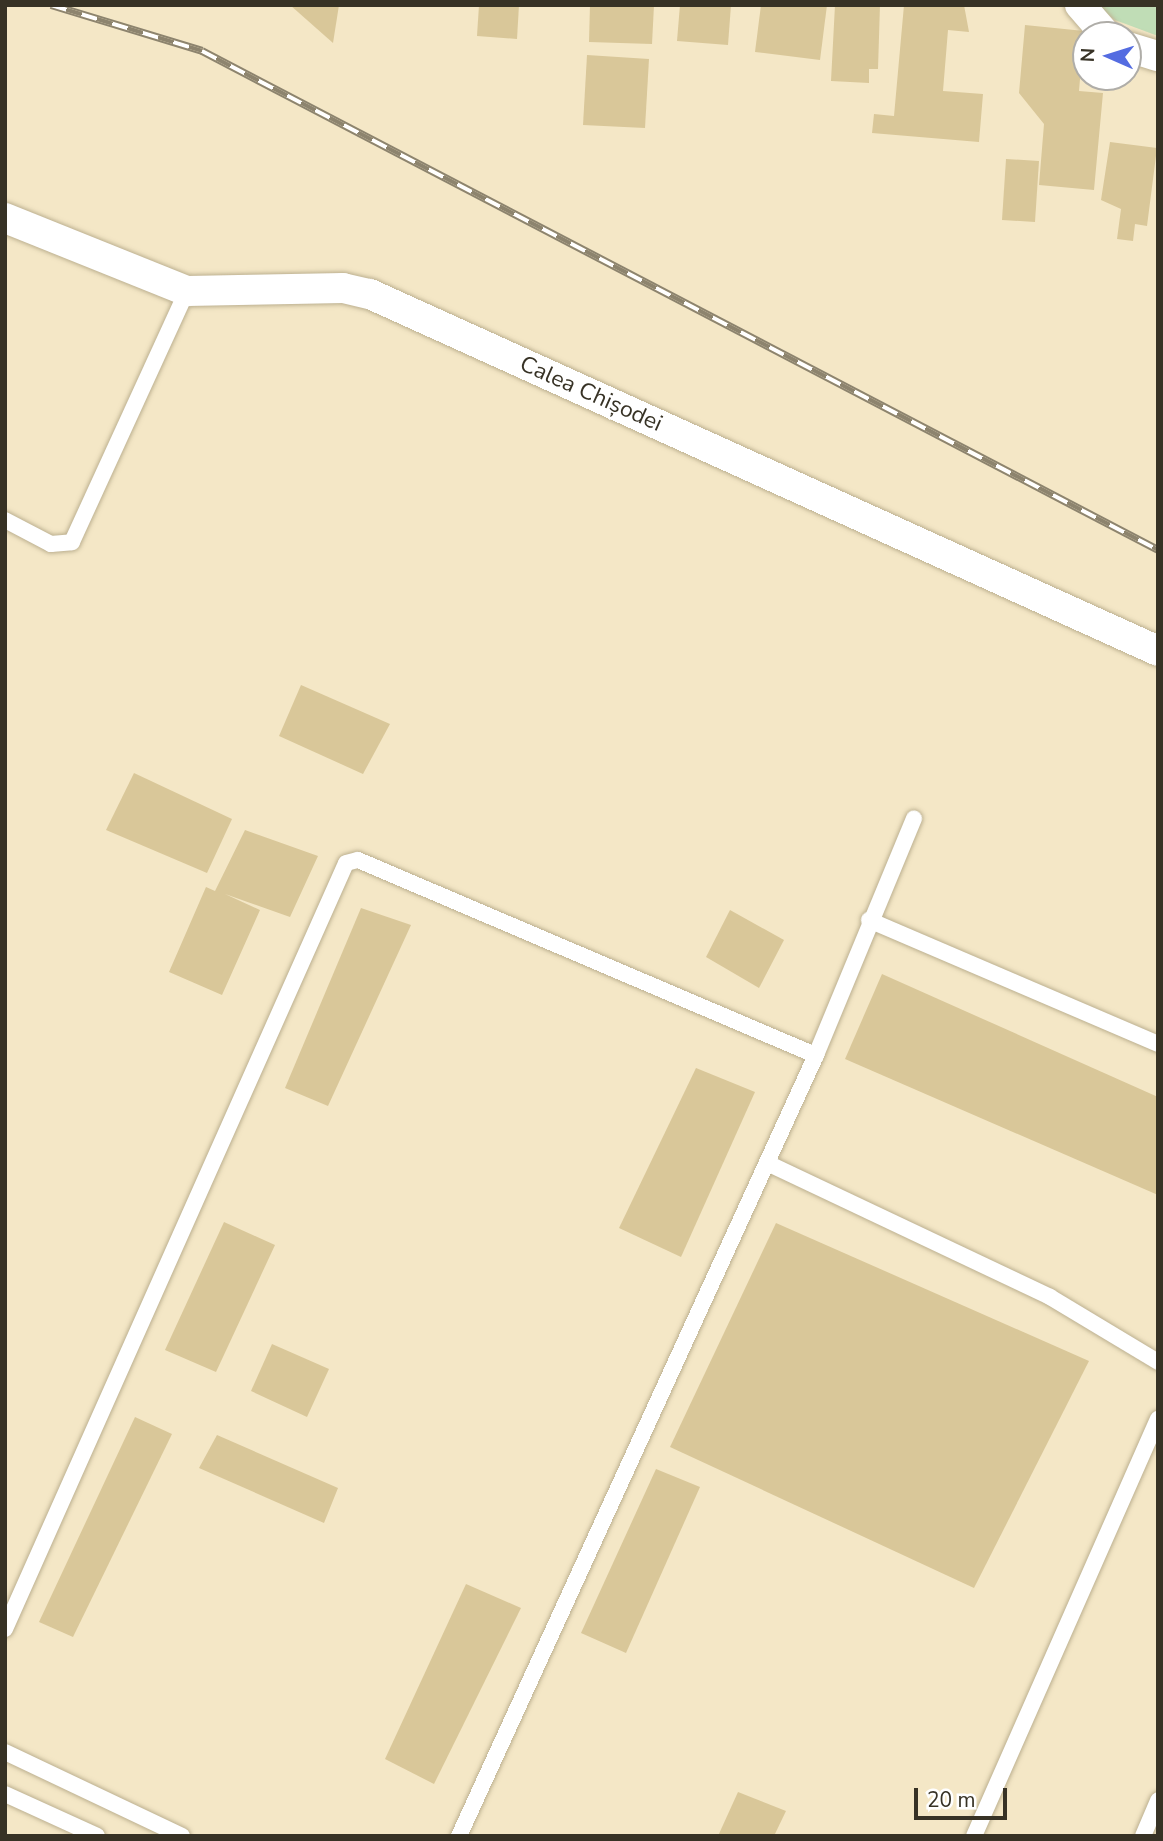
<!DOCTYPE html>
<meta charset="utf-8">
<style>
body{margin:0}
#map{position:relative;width:1163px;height:1841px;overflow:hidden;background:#f4e7c6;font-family:"Nunito Sans",sans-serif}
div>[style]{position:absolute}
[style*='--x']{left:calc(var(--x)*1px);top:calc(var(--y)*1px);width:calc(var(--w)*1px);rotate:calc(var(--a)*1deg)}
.green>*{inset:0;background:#c0ddb6}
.building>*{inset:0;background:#d9c799}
.roads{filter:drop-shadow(0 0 2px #bcb090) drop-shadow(0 0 2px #bcb090)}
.service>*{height:16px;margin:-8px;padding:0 8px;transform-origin:8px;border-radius:8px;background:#fff}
.minor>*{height:30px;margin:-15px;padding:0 15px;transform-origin:15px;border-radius:15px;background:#fff}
.rail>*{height:8px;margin-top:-4px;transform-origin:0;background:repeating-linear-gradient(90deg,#fff 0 16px,#8d846e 0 32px);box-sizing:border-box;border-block:2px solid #8d846e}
span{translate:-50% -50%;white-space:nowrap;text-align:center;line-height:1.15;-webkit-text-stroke:5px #fff;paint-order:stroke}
.street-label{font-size:23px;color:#373225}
.frame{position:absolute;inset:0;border:7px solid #373225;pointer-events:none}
.north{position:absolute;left:1072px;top:21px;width:70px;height:70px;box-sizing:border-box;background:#fff;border:2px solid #afada8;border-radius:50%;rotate:273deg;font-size:19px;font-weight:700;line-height:28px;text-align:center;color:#373225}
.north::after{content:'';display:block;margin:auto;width:24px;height:32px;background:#546ce1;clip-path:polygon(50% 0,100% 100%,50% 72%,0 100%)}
.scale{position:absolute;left:914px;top:1788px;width:93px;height:32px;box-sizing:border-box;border:4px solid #373225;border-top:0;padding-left:9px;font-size:21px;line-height:24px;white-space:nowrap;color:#373225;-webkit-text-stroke:5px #fff;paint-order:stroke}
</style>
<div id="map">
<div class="green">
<div style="clip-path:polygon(1096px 5px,1158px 5px,1158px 36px,1115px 20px)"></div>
</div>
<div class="building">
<div style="clip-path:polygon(290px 5px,339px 5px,333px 43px)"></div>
<div style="clip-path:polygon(479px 5px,519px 5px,517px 39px,477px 36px)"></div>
<div style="clip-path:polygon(590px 5px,654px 5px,652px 44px,589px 42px)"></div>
<div style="clip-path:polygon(680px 5px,731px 5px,728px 45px,677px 41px)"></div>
<div style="clip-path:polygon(761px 5px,827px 5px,820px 60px,755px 52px)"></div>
<div style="clip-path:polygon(835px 5px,880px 5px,878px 69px,869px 69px,869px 83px,831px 81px)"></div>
<div style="clip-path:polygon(904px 5px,964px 5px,969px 32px,948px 30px,943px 91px,983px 94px,979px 142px,872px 133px,874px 114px,894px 116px)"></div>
<div style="clip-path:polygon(1025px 25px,1084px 31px,1079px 91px,1103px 93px,1094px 190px,1039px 185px,1044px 124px,1019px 93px)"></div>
<div style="clip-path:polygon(587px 55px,649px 59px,645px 128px,583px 125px)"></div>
<div style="clip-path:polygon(1110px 142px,1157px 148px,1147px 226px,1135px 224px,1133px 241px,1117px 239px,1121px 209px,1101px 200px)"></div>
<div style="clip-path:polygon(1006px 159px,1039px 161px,1035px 222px,1002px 220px)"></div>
<div style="clip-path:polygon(301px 685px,390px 724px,363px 774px,279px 736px)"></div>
<div style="clip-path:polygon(134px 773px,232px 819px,207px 873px,106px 830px)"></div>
<div style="clip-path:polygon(245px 830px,318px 856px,290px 917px,225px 894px,260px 910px,222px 995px,169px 972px,206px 887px,215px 891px)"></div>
<div style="clip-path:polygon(361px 908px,411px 925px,328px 1106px,285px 1088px)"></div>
<div style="clip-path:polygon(730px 910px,784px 940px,759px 988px,706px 957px)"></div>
<div style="clip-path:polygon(882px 974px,1158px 1097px,1158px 1195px,845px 1059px)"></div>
<div style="clip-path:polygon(696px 1068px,755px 1092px,681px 1257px,619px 1228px)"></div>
<div style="clip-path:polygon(224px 1222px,275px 1245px,216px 1372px,165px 1350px)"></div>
<div style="clip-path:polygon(776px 1223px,1089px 1361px,974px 1588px,670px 1447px)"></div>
<div style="clip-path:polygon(272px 1344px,329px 1369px,307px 1417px,251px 1391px)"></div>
<div style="clip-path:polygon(135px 1417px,172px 1434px,73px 1637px,39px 1622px)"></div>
<div style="clip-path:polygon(217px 1435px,338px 1488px,324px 1523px,199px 1468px)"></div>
<div style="clip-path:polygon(656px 1469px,700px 1487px,626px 1653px,581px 1633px)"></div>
<div style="clip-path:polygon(466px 1584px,521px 1608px,434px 1784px,385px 1759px)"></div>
<div style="clip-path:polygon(738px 1792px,786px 1811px,774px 1836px,718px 1836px)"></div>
</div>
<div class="roads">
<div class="service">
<div style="--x:5;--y:520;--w:52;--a:27.6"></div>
<div style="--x:51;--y:544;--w:21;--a:-5"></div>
<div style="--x:72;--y:542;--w:276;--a:-65.4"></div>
<div style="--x:869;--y:920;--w:314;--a:23.2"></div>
<div style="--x:767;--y:1163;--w:313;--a:25.3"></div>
<div style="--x:1050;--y:1297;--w:126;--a:31"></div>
<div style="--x:5;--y:1629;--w:838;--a:-66"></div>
<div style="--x:346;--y:863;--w:12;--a:-14"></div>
<div style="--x:358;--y:860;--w:498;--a:23.1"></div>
<div style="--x:5;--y:1752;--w:196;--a:25.4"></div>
<div style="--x:5;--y:1794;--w:101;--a:24.5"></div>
<div style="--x:459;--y:1836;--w:859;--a:-65.43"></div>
<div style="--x:816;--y:1055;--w:256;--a:-67.5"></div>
<div style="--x:974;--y:1836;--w:456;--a:-66.2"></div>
<div style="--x:1143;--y:1836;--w:39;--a:-67"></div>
</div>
<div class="minor">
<div style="--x:1080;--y:5;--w:40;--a:49"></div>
<div style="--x:1128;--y:47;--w:31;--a:17"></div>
<div style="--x:5;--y:218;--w:196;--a:21.9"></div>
<div style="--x:187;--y:291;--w:156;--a:-1.1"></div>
<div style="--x:343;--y:288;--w:28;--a:13"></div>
<div style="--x:370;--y:294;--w:865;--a:24.37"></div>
</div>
</div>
<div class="rail">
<div style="--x:51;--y:5;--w:158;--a:16.9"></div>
<div style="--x:202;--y:51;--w:1078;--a:27.56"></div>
</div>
<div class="street-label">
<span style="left:591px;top:394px;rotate:24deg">Calea Chișodei</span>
</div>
<div class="frame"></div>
<div class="north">N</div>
<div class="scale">20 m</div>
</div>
